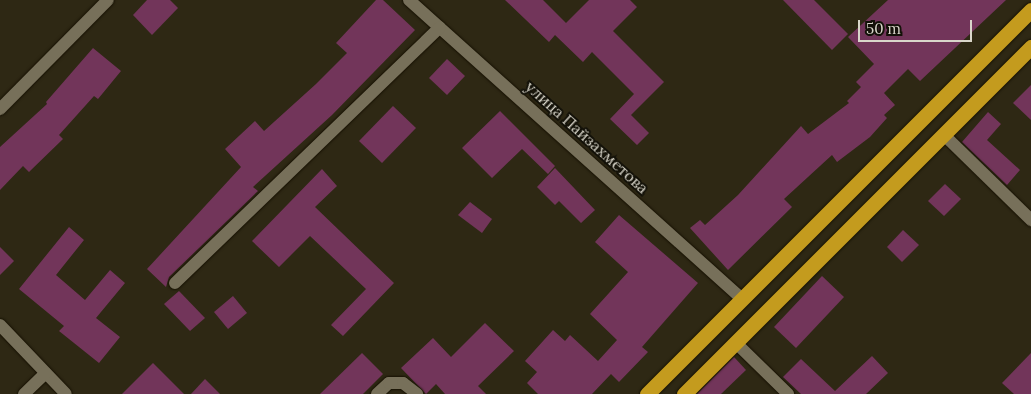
<!DOCTYPE html>
<meta charset="utf-8">
<style>
body{margin:0}
#map{position:relative;width:1031px;height:394px;overflow:hidden;background:#2e2814;font-family:Lora,serif}
div>[style]{position:absolute}
[style*='--x']{left:calc(var(--x)*1px);top:calc(var(--y)*1px);width:calc(var(--w)*1px);rotate:calc(var(--a)*1deg)}
.building>*{inset:0;background:#72355a}
.roads{filter:drop-shadow(0 0 1px #161001) drop-shadow(0 0 1px #161001)}
.street>*{height:12px;margin:-6px;padding:0 6px;transform-origin:6px;border-radius:6px;background:#77705a}
.highway>*{height:15px;margin:-7.5px;padding:0 7.5px;transform-origin:7.5px;border-radius:7.5px;background:#c49b1e}
span{translate:-50% -50%;white-space:nowrap;text-align:center;line-height:1.15;-webkit-text-stroke:4px #131108;paint-order:stroke}
.street-label{font-size:16px;color:#d9d6ca}
.scale{position:absolute;left:858px;top:20px;width:114px;height:22px;box-sizing:border-box;border:2px solid #d9d6ca;border-top:0;padding-left:6px;font-size:15px;line-height:18px;white-space:nowrap;color:#d9d6ca;-webkit-text-stroke:4px #131108;paint-order:stroke}
</style>
<div id="map">
<div class="building">
<div style="clip-path:polygon(147px 0,170px 0,178px 8px,152px 35px,133px 15px)"></div>
<div style="clip-path:polygon(376px 0,383px 0,415px 30px,332px 115px,253px 187px,258px 191px,169px 277px,166px 287px,147px 269px,241px 167px,225px 149px,255px 121px,264px 131px,316px 84px,347px 53px,336px 43px)"></div>
<div style="clip-path:polygon(505px 0,543px 0,566px 23px,589px 0,630px 0,637px 7px,613px 31px,664px 82px,631px 115px,649px 133px,637px 145px,610px 119px,634px 94px,592px 52px,583px 62px,555px 35px,549px 42px)"></div>
<div style="clip-path:polygon(783px 0,814px 0,848px 34px,832px 50px)"></div>
<div style="clip-path:polygon(888px 0,1006px 0,920px 81px,908px 69px,884px 93px,895px 105px,884px 115px,887px 118px,870px 137px,837px 162px,832px 155px,784px 199px,792px 207px,728px 270px,690px 228px,700px 220px,705px 225px,738px 195px,801px 126px,808px 134px,849px 103px,847px 101px,861px 87px,856px 82px,874px 64px,848px 37px)"></div>
<div style="clip-path:polygon(93px 48px,121px 71px,98px 99px,94px 96px,59px 135px,63px 139px,29px 172px,23px 166px,0 190px,0 147px,47px 104px,46px 102px)"></div>
<div style="clip-path:polygon(447px 59px,465px 76px,447px 95px,429px 78px)"></div>
<div style="clip-path:polygon(1031px 85px,1031px 120px,1013px 103px)"></div>
<div style="clip-path:polygon(393px 106px,416px 128px,382px 163px,359px 141px)"></div>
<div style="clip-path:polygon(500px 111px,555px 166px,548px 174px,522px 149px,492px 178px,462px 148px)"></div>
<div style="clip-path:polygon(988px 112px,1001px 124px,987px 140px,1020px 170px,1007px 185px,962px 142px)"></div>
<div style="clip-path:polygon(555px 168px,595px 210px,581px 223px,559px 201px,555px 205px,537px 187px)"></div>
<div style="clip-path:polygon(322px 169px,337px 186px,315px 207px,394px 283px,343px 336px,331px 325px,366px 289px,310px 236px,279px 267px,252px 241px)"></div>
<div style="clip-path:polygon(945px 184px,961px 199px,944px 216px,928px 201px)"></div>
<div style="clip-path:polygon(470px 202px,492px 219px,482px 233px,458px 215px)"></div>
<div style="clip-path:polygon(619px 215px,698px 283px,642px 347px,648px 352px,619px 382px,611px 374px,592px 394px,538px 394px,527px 383px,537px 372px,525px 361px,553px 330px,565px 341px,570px 335px,598px 361px,617px 340px,590px 314px,628px 272px,595px 242px)"></div>
<div style="clip-path:polygon(69px 227px,84px 240px,56px 275px,85px 300px,110px 270px,125px 283px,96px 318px,120px 337px,99px 363px,59px 331px,64px 326px,19px 289px)"></div>
<div style="clip-path:polygon(903px 230px,919px 245px,902px 262px,887px 247px)"></div>
<div style="clip-path:polygon(0 247px,14px 261px,0 275px)"></div>
<div style="clip-path:polygon(822px 276px,844px 297px,796px 348px,774px 327px)"></div>
<div style="clip-path:polygon(179px 291px,205px 318px,190px 331px,164px 304px)"></div>
<div style="clip-path:polygon(233px 296px,247px 313px,228px 329px,214px 312px)"></div>
<div style="clip-path:polygon(485px 323px,514px 351px,478px 386px,486px 394px,445px 394px,436px 384px,426px 394px,401px 368px,433px 338px,451px 357px)"></div>
<div style="clip-path:polygon(362px 353px,383px 374px,363px 394px,320px 394px)"></div>
<div style="clip-path:polygon(1031px 353px,1031px 394px,1014px 394px,1002px 383px)"></div>
<div style="clip-path:polygon(872px 356px,888px 373px,866px 394px,801px 394px,783px 377px,801px 359px,835px 391px)"></div>
<div style="clip-path:polygon(734px 357px,746px 370px,721px 394px,697px 394px)"></div>
<div style="clip-path:polygon(153px 363px,184px 394px,122px 394px)"></div>
<div style="clip-path:polygon(205px 379px,220px 394px,191px 394px)"></div>
</div>
<div class="roads">
<div class="street">
<div style="--x:409;--y:0;--w:448;--a:41.9"></div>
<div style="--x:0;--y:109;--w:153;--a:-45.3"></div>
<div style="--x:944;--y:135;--w:122;--a:44.3"></div>
<div style="--x:175;--y:283;--w:368;--a:-44"></div>
<div style="--x:0;--y:325;--w:95;--a:46.3"></div>
<div style="--x:736;--y:343;--w:73;--a:44.4"></div>
<div style="--x:24;--y:394;--w:30;--a:-44"></div>
<div style="--x:377;--y:394;--w:16;--a:-43"></div>
<div style="--x:389;--y:383;--w:14;--a:0"></div>
<div style="--x:403;--y:383;--w:18;--a:38"></div>
</div>
<div class="highway">
<div style="--x:647;--y:394;--w:543;--a:-45"></div>
<div style="--x:684;--y:394;--w:491;--a:-45"></div>
</div>
</div>
<div class="street-label">
<span style="left:587px;top:137px;rotate:42deg">улица Пайзахметова</span>
</div>
<div class="scale">50 m</div>
</div>
